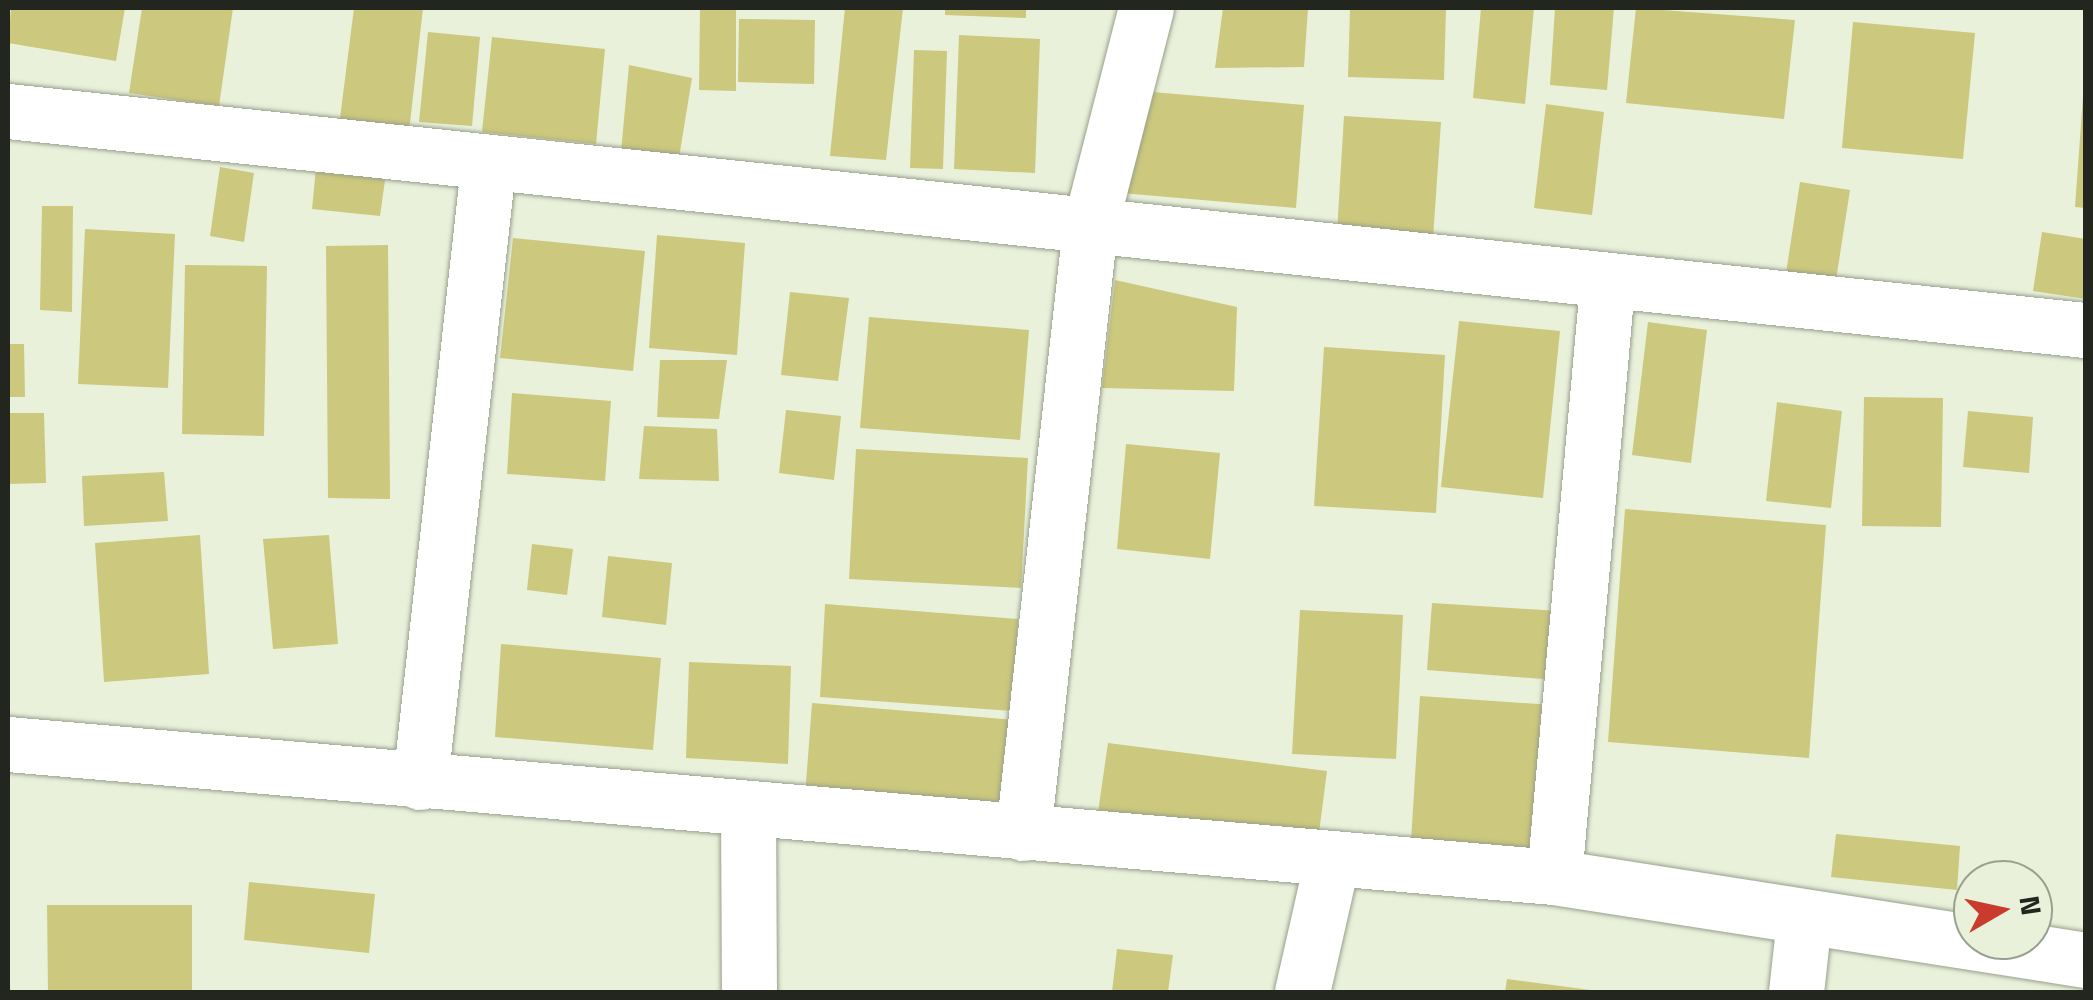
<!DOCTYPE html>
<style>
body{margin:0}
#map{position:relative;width:2093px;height:1000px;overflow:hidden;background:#e9f1db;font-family:"Titillium Web",sans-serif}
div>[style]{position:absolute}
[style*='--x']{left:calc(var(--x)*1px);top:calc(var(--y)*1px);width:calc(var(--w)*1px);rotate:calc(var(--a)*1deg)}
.building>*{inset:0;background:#ccc87d}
.roads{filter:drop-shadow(0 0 2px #98a08c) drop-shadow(0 0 2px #98a08c)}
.minor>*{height:55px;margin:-27.5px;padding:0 27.5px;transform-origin:27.5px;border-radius:27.5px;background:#fff}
span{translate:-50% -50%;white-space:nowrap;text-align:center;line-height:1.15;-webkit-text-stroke:10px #e9f1db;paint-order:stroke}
.frame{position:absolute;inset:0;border:10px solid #23261e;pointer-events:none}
.north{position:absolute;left:1953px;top:860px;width:100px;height:100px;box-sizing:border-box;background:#e9f1db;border:2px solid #9aa08f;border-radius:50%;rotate:81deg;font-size:28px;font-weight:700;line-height:40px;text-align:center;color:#23261e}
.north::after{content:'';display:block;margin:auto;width:35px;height:45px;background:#c93c2d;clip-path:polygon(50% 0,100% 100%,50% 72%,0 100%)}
</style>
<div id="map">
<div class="building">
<div style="clip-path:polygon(11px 8px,125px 8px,116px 61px,8px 43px)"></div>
<div style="clip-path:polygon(142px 8px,233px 8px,219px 106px,129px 93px)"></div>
<div style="clip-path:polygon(354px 8px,423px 8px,408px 141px,338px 134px)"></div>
<div style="clip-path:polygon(700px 8px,736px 8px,736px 91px,699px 90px)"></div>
<div style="clip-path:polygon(845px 8px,903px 8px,886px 160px,830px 156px)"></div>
<div style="clip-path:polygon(945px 8px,1026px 8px,1026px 18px,945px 15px)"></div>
<div style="clip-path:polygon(1223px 8px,1308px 8px,1304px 67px,1215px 68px)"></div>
<div style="clip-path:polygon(1350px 8px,1446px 8px,1444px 80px,1348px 77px)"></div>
<div style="clip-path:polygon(1481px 8px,1534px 8px,1525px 104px,1473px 98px)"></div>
<div style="clip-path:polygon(1555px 8px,1614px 8px,1607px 90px,1550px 85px)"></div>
<div style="clip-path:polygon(1636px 8px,1795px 20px,1784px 119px,1626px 103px)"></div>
<div style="clip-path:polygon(739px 19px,815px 20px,814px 84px,738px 82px)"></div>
<div style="clip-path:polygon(1853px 22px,1975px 33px,1963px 159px,1842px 148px)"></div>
<div style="clip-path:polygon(428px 32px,480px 37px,472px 126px,419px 122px)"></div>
<div style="clip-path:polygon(959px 35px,1040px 39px,1035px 173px,954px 169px)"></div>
<div style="clip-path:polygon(492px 37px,605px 49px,596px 144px,482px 132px)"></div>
<div style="clip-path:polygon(914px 50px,947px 51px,943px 169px,910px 168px)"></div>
<div style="clip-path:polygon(629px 65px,692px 78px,677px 170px,620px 163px)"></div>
<div style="clip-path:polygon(1129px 90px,1304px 105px,1296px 208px,1121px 193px)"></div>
<div style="clip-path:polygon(2083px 97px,2086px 97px,2086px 208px,2075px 207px)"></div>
<div style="clip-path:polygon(1546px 104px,1604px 112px,1592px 215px,1534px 208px)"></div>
<div style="clip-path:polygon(1344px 116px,1441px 122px,1433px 238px,1337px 232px)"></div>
<div style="clip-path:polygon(317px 158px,387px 166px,380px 216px,312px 209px)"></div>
<div style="clip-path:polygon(220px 167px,254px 173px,244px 242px,210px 236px)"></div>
<div style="clip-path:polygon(1800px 182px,1850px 190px,1836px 280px,1786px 273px)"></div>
<div style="clip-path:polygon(42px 206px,73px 206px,72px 312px,40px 310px)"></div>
<div style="clip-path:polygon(85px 229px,175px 234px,168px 388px,78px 384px)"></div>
<div style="clip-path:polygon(2042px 232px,2086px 239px,2086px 299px,2033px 291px)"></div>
<div style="clip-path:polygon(657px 235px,745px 243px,737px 355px,649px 348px)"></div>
<div style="clip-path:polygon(513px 238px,645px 251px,633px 371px,500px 358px)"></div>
<div style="clip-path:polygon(388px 245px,390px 499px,328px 498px,326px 246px)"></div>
<div style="clip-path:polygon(185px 265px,267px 266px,264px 436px,182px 434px)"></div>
<div style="clip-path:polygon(1115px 280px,1237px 307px,1234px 391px,1102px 388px)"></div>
<div style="clip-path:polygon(790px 292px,849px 298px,838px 381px,781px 375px)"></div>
<div style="clip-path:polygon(869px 317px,1029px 330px,1020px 440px,860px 428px)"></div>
<div style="clip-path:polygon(1459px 321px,1560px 331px,1543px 498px,1441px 487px)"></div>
<div style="clip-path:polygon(1648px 322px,1707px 330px,1691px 463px,1632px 455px)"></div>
<div style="clip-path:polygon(8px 344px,24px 344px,25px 397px,8px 397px)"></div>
<div style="clip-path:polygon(1324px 347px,1445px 355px,1436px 513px,1314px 506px)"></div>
<div style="clip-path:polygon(660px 360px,727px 360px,719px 419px,657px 417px)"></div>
<div style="clip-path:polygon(512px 393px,611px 401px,605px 481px,507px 474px)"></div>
<div style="clip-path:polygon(1864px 397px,1943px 398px,1941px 527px,1862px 526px)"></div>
<div style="clip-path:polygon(1777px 402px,1842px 411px,1831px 508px,1766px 501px)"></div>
<div style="clip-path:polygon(786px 410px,841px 416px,834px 480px,779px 473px)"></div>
<div style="clip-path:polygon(1968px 411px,2033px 417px,2029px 473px,1963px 467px)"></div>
<div style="clip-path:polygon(8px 413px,44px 413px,46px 483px,8px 484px)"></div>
<div style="clip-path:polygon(644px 426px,717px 429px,719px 481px,639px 479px)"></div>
<div style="clip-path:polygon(1126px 444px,1220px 453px,1210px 559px,1117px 549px)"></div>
<div style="clip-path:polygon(856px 449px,1028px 458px,1021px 588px,849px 579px)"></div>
<div style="clip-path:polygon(164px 472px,168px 521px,84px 526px,82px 476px)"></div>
<div style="clip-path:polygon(1625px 509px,1826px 525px,1809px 758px,1608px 742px)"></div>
<div style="clip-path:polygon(200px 535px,209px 674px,104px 682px,95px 543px)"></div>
<div style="clip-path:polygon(329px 535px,338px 644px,273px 649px,263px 539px)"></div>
<div style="clip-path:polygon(532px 544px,573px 549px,567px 595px,527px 590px)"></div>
<div style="clip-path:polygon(608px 556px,672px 563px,666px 625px,602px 617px)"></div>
<div style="clip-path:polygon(1432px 603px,1559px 611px,1555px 680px,1427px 670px)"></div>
<div style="clip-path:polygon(825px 604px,1018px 619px,1012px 711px,820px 697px)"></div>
<div style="clip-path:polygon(1300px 610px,1403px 615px,1396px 759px,1292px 754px)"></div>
<div style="clip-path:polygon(501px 644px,661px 658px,653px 750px,495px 737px)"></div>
<div style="clip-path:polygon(689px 662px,791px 666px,788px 764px,686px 758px)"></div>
<div style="clip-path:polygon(1420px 696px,1553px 705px,1543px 866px,1410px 857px)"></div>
<div style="clip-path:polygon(812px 703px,1015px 720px,1006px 827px,804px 810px)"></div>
<div style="clip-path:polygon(1108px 743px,1327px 771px,1317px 848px,1097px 819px)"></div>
<div style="clip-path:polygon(1836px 834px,1960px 846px,1957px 890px,1831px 877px)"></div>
<div style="clip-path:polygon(249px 882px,375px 894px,369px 953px,244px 940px)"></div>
<div style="clip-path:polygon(47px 905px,192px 905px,192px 992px,48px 992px)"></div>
<div style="clip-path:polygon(1117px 949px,1173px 955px,1168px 992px,1112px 992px)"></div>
<div style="clip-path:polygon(1507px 979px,1591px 990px,1591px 992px,1505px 992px)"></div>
</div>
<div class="roads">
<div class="minor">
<div style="--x:8;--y:111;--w:2090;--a:6.02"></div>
<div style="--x:8;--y:744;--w:1552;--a:4.92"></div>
<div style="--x:1554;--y:877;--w:538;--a:8.87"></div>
<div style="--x:420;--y:782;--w:620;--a:-83.7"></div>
<div style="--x:748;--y:809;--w:183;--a:89.7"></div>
<div style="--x:1023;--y:833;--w:611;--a:-83.7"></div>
<div style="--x:1090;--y:226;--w:225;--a:-75.6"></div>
<div style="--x:1554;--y:877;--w:593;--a:-84.88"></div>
<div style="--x:1302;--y:992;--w:131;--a:-77.2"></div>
<div style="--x:1796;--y:992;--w:73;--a:-83.7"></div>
</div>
</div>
<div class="frame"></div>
<div class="north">N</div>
</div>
